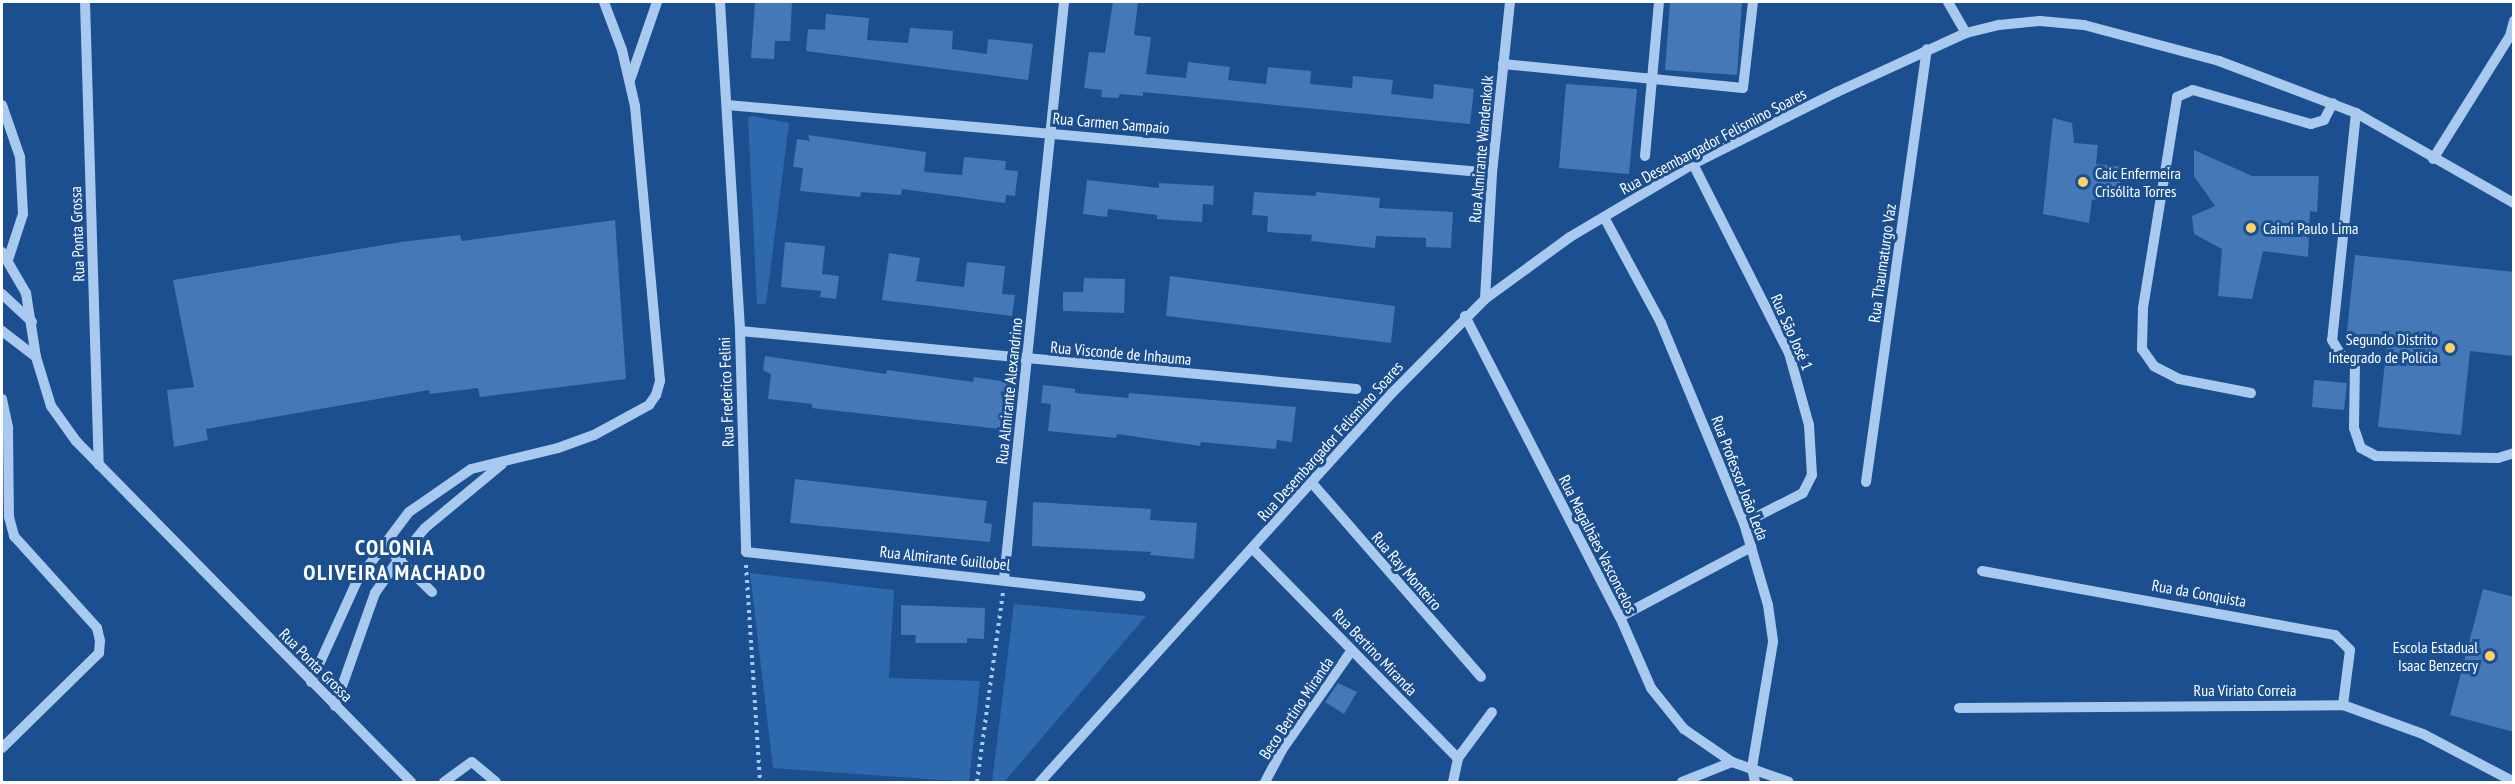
<!DOCTYPE html>
<meta charset="utf-8">
<style>
body{margin:0}
#map{position:relative;width:2515px;height:784px;overflow:hidden;background:#1b4f8f;font-family:"PT Sans Narrow",sans-serif}
div>[style]{position:absolute}
[style*='--x']{left:calc(var(--x)*1px);top:calc(var(--y)*1px);width:calc(var(--w)*1px);rotate:calc(var(--a)*1deg)}
.green>*{inset:0;background:#2e69ad}
.building>*{inset:0;background:#4478b7}
.path>*{height:4px;margin-top:-2px;transform-origin:0;background:repeating-linear-gradient(90deg,#a9c9ee 0 3px,transparent 0 7.5px)}
.minor>*{height:10px;margin:-5px;padding:0 5px;transform-origin:5px;border-radius:5px;background:#a9c9ee}
.dots>*{width:16px;height:16px;translate:-50% -50%;box-sizing:border-box;border:3px solid #1b4f8f;border-radius:50%}
span{translate:-50% -50%;white-space:nowrap;text-align:center;line-height:1.15;-webkit-text-stroke:6px #1b4f8f;paint-order:stroke}
.street-label{font-size:16px;color:#fff}
.poi-label{font-size:16px;color:#fff}
.left{translate:0 -50%;text-align:left}
.right{translate:-100% -50%;text-align:right}
.district-label{font-size:22px;color:#fff;font-weight:700;letter-spacing:1.5px}
.frame{position:absolute;inset:0;border:3px solid #fff;pointer-events:none}
</style>
<div id="map">
<div class="green">
<div style="clip-path:polygon(752px 116px,789px 123px,766px 304px,757px 304px,748px 118px)"></div>
<div style="clip-path:polygon(750px 573px,894px 590px,889px 678px,980px 681px,969px 782px,773px 768px)"></div>
<div style="clip-path:polygon(1014px 604px,1146px 616px,1004px 782px,992px 782px)"></div>
</div>
<div class="building">
<div style="clip-path:polygon(755px 2px,792px 2px,790px 41px,775px 41px,774px 59px,751px 58px)"></div>
<div style="clip-path:polygon(1113px 2px,1138px 2px,1134px 35px,1151px 37px,1146px 74px,1186px 78px,1188px 62px,1230px 67px,1228px 80px,1266px 84px,1268px 67px,1311px 71px,1310px 84px,1352px 88px,1353px 76px,1393px 80px,1391px 94px,1433px 99px,1434px 84px,1474px 89px,1470px 124px,1143px 92px,1143px 96px,1120px 94px,1118px 98px,1101px 97px,1102px 90px,1084px 88px,1089px 52px,1105px 53px)"></div>
<div style="clip-path:polygon(1670px 2px,1742px 2px,1737px 75px,1665px 70px)"></div>
<div style="clip-path:polygon(826px 14px,869px 18px,867px 40px,908px 43px,910px 28px,953px 31px,952px 49px,987px 54px,988px 39px,1033px 44px,1028px 80px,806px 51px,808px 29px,825px 30px)"></div>
<div style="clip-path:polygon(1566px 84px,1637px 89px,1629px 174px,1559px 168px)"></div>
<div style="clip-path:polygon(2053px 118px,2072px 123px,2074px 143px,2098px 145px,2096px 164px,2124px 167px,2117px 197px,2092px 200px,2089px 223px,2043px 214px)"></div>
<div style="clip-path:polygon(808px 135px,926px 152px,924px 172px,962px 175px,964px 157px,1006px 161px,1005px 170px,1018px 171px,1015px 196px,1006px 195px,1005px 203px,902px 189px,901px 195px,861px 192px,860px 197px,800px 191px,803px 168px,793px 167px,797px 139px,810px 141px)"></div>
<div style="clip-path:polygon(2194px 150px,2252px 176px,2319px 176px,2317px 212px,2310px 211px,2308px 257px,2263px 251px,2252px 299px,2218px 296px,2222px 249px,2194px 234px,2192px 216px,2215px 206px,2194px 176px)"></div>
<div style="clip-path:polygon(1087px 180px,1159px 188px,1159px 183px,1214px 186px,1213px 205px,1203px 204px,1202px 222px,1157px 219px,1157px 215px,1108px 209px,1107px 217px,1083px 214px)"></div>
<div style="clip-path:polygon(1254px 192px,1316px 196px,1316px 192px,1380px 198px,1379px 208px,1453px 212px,1451px 248px,1426px 247px,1426px 238px,1376px 236px,1375px 248px,1311px 241px,1312px 235px,1267px 232px,1268px 216px,1252px 215px)"></div>
<div style="clip-path:polygon(615px 220px,626px 379px,480px 397px,478px 388px,430px 394px,429px 390px,206px 429px,208px 440px,174px 447px,167px 390px,194px 387px,173px 280px,401px 242px,460px 235px,462px 241px)"></div>
<div style="clip-path:polygon(785px 242px,825px 246px,822px 274px,839px 276px,836px 299px,820px 297px,821px 291px,781px 287px)"></div>
<div style="clip-path:polygon(889px 253px,920px 258px,916px 281px,964px 287px,967px 262px,1005px 266px,1002px 294px,1015px 295px,1012px 316px,882px 300px)"></div>
<div style="clip-path:polygon(2355px 255px,2514px 272px,2514px 356px,2470px 351px,2461px 435px,2378px 427px,2387px 344px,2346px 340px)"></div>
<div style="clip-path:polygon(1170px 276px,1395px 306px,1391px 343px,1166px 316px)"></div>
<div style="clip-path:polygon(1084px 278px,1125px 279px,1124px 313px,1063px 311px,1063px 292px,1083px 292px)"></div>
<div style="clip-path:polygon(765px 356px,886px 374px,887px 370px,973px 382px,974px 377px,1013px 383px,1009px 430px,812px 408px,812px 404px,768px 399px,771px 374px,763px 370px)"></div>
<div style="clip-path:polygon(2314px 380px,2347px 383px,2344px 410px,2312px 407px)"></div>
<div style="clip-path:polygon(1043px 385px,1075px 389px,1075px 393px,1128px 398px,1129px 393px,1296px 407px,1292px 442px,1277px 440px,1276px 449px,1201px 442px,1200px 446px,1117px 434px,1116px 438px,1048px 431px,1051px 404px,1041px 403px)"></div>
<div style="clip-path:polygon(795px 479px,987px 501px,984px 523px,992px 524px,990px 542px,790px 523px)"></div>
<div style="clip-path:polygon(1033px 502px,1151px 509px,1150px 520px,1197px 523px,1194px 559px,1150px 555px,1151px 552px,1032px 546px)"></div>
<div style="clip-path:polygon(2483px 589px,2514px 597px,2514px 732px,2450px 715px)"></div>
<div style="clip-path:polygon(901px 605px,985px 608px,984px 639px,967px 638px,967px 643px,915px 643px,916px 635px,901px 635px)"></div>
<div style="clip-path:polygon(1338px 683px,1357px 692px,1344px 714px,1325px 702px)"></div>
</div>
<div class="path">
<div style="--x:746;--y:565;--w:217;--a:86.3"></div>
<div style="--x:977;--y:782;--w:191;--a:-82.2"></div>
</div>
<div class="minor">
<div style="--x:85;--y:2;--w:463;--a:88.3"></div>
<div style="--x:720;--y:2;--w:330;--a:86.5"></div>
<div style="--x:740;--y:331;--w:221;--a:88.4"></div>
<div style="--x:746;--y:552;--w:397;--a:6.4"></div>
<div style="--x:1948;--y:2;--w:36;--a:60"></div>
<div style="--x:1503;--y:64;--w:241;--a:5.7"></div>
<div style="--x:1743;--y:88;--w:87;--a:-83.4"></div>
<div style="--x:630;--y:80;--w:83;--a:-70.9"></div>
<div style="--x:2;--y:105;--w:55;--a:70.9"></div>
<div style="--x:20;--y:157;--w:57;--a:87"></div>
<div style="--x:23;--y:214;--w:48;--a:108.1"></div>
<div style="--x:727;--y:105;--w:768;--a:5.08"></div>
<div style="--x:2356;--y:113;--w:228;--a:96"></div>
<div style="--x:2332;--y:340;--w:17;--a:59"></div>
<div style="--x:2341;--y:355;--w:16;--a:30"></div>
<div style="--x:2355;--y:363;--w:65;--a:90.9"></div>
<div style="--x:2354;--y:428;--w:21;--a:71"></div>
<div style="--x:2361;--y:448;--w:17;--a:28"></div>
<div style="--x:2376;--y:456;--w:122;--a:0.9"></div>
<div style="--x:2498;--y:458;--w:17;--a:-17"></div>
<div style="--x:1645;--y:156;--w:155;--a:-84.8"></div>
<div style="--x:2433;--y:159;--w:145;--a:-58"></div>
<div style="--x:2510;--y:36;--w:16;--a:-75"></div>
<div style="--x:1693;--y:164;--w:212;--a:63.1"></div>
<div style="--x:1789;--y:353;--w:75;--a:74.5"></div>
<div style="--x:1809;--y:425;--w:50;--a:86.6"></div>
<div style="--x:1812;--y:475;--w:20;--a:117"></div>
<div style="--x:1803;--y:493;--w:66;--a:153"></div>
<div style="--x:1604;--y:217;--w:120;--a:61.7"></div>
<div style="--x:1661;--y:323;--w:217;--a:67.5"></div>
<div style="--x:1744;--y:523;--w:85;--a:73.7"></div>
<div style="--x:1768;--y:605;--w:37;--a:82"></div>
<div style="--x:1773;--y:642;--w:127;--a:99.5"></div>
<div style="--x:1752;--y:767;--w:15;--a:79"></div>
<div style="--x:2;--y:252;--w:48;--a:59.7"></div>
<div style="--x:26;--y:293;--w:65;--a:81.1"></div>
<div style="--x:36;--y:357;--w:51;--a:73"></div>
<div style="--x:51;--y:406;--w:43;--a:54.5"></div>
<div style="--x:76;--y:441;--w:478;--a:45.5"></div>
<div style="--x:2;--y:294;--w:41;--a:43"></div>
<div style="--x:1485;--y:299;--w:126;--a:-86.8"></div>
<div style="--x:1492;--y:173;--w:172;--a:-84"></div>
<div style="--x:1465;--y:316;--w:339;--a:62.8"></div>
<div style="--x:1620;--y:617;--w:77;--a:66.4"></div>
<div style="--x:1651;--y:688;--w:53;--a:51.2"></div>
<div style="--x:1684;--y:729;--w:58;--a:34.5"></div>
<div style="--x:2;--y:331;--w:43;--a:37.4"></div>
<div style="--x:740;--y:331;--w:619;--a:5.38"></div>
<div style="--x:2251;--y:393;--w:73;--a:-169"></div>
<div style="--x:2179;--y:379;--w:28;--a:-153"></div>
<div style="--x:2154;--y:366;--w:21;--a:-125"></div>
<div style="--x:2142;--y:349;--w:41;--a:-88.6"></div>
<div style="--x:2143;--y:308;--w:214;--a:-80.8"></div>
<div style="--x:2177;--y:97;--w:17;--a:-24"></div>
<div style="--x:2193;--y:90;--w:123;--a:16.1"></div>
<div style="--x:2311;--y:124;--w:14;--a:-17"></div>
<div style="--x:2324;--y:120;--w:19;--a:-62"></div>
<div style="--x:2;--y:399;--w:30;--a:78"></div>
<div style="--x:8;--y:428;--w:89;--a:89.4"></div>
<div style="--x:9;--y:517;--w:20;--a:75"></div>
<div style="--x:14;--y:536;--w:124;--a:47.9"></div>
<div style="--x:97;--y:628;--w:13;--a:77"></div>
<div style="--x:100;--y:641;--w:12;--a:95"></div>
<div style="--x:99;--y:653;--w:136;--a:135.6"></div>
<div style="--x:1866;--y:482;--w:437;--a:-82"></div>
<div style="--x:1312;--y:483;--w:257;--a:48.9"></div>
<div style="--x:382;--y:543;--w:70;--a:44.4"></div>
<div style="--x:1254;--y:550;--w:291;--a:45.6"></div>
<div style="--x:1982;--y:571;--w:359;--a:10.3"></div>
<div style="--x:2335;--y:635;--w:21;--a:45"></div>
<div style="--x:2350;--y:650;--w:55;--a:97.3"></div>
<div style="--x:1004;--y:579;--w:580;--a:-84.06"></div>
<div style="--x:1620;--y:617;--w:149;--a:-28.1"></div>
<div style="--x:311;--y:682;--w:111;--a:-65.5"></div>
<div style="--x:357;--y:581;--w:86;--a:-53"></div>
<div style="--x:409;--y:512;--w:75;--a:-34.7"></div>
<div style="--x:471;--y:469;--w:89;--a:-13.6"></div>
<div style="--x:558;--y:448;--w:38;--a:-20"></div>
<div style="--x:594;--y:435;--w:63;--a:-28.6"></div>
<div style="--x:649;--y:405;--w:12;--a:-55"></div>
<div style="--x:656;--y:395;--w:15;--a:-74"></div>
<div style="--x:660;--y:381;--w:276;--a:-95.2"></div>
<div style="--x:635;--y:106;--w:57;--a:-103.1"></div>
<div style="--x:622;--y:50;--w:51;--a:-110.6"></div>
<div style="--x:335;--y:706;--w:120;--a:-70.5"></div>
<div style="--x:375;--y:593;--w:42;--a:-54.8"></div>
<div style="--x:399;--y:559;--w:40;--a:-50"></div>
<div style="--x:425;--y:528;--w:100;--a:-39.7"></div>
<div style="--x:1959;--y:708;--w:384;--a:-0.4"></div>
<div style="--x:2343;--y:705;--w:85;--a:19.9"></div>
<div style="--x:2423;--y:734;--w:103;--a:27.8"></div>
<div style="--x:444;--y:782;--w:34;--a:-36"></div>
<div style="--x:472;--y:762;--w:31;--a:40"></div>
<div style="--x:1040;--y:782;--w:525;--a:-47.86"></div>
<div style="--x:1392;--y:393;--w:132;--a:-45.3"></div>
<div style="--x:1485;--y:299;--w:105;--a:-36.1"></div>
<div style="--x:1570;--y:237;--w:143;--a:-30.7"></div>
<div style="--x:1693;--y:164;--w:161;--a:-26.6"></div>
<div style="--x:1837;--y:92;--w:142;--a:-24.6"></div>
<div style="--x:1966;--y:33;--w:34;--a:-14"></div>
<div style="--x:1999;--y:25;--w:41;--a:-5.6"></div>
<div style="--x:2040;--y:21;--w:44;--a:5.2"></div>
<div style="--x:2084;--y:25;--w:140;--a:14.9"></div>
<div style="--x:2219;--y:61;--w:147;--a:20.8"></div>
<div style="--x:2356;--y:113;--w:182;--a:29.7"></div>
<div style="--x:1265;--y:782;--w:40;--a:-62"></div>
<div style="--x:1284;--y:747;--w:118;--a:-55"></div>
<div style="--x:1453;--y:782;--w:25;--a:-78"></div>
<div style="--x:1458;--y:758;--w:57;--a:-53.5"></div>
<div style="--x:1682;--y:782;--w:54;--a:-21.8"></div>
<div style="--x:1732;--y:762;--w:60;--a:19.3"></div>
</div>
<div class="dots">
<div style="left:2083px;top:182px;background:#ffd166"></div>
<div style="left:2251px;top:228px;background:#ffd166"></div>
<div style="left:2450px;top:348px;background:#ffd166"></div>
<div style="left:2490px;top:656px;background:#ffd166"></div>
</div>
<div class="street-label">
<span style="left:1111px;top:123px;rotate:5deg">Rua Carmen Sampaio</span>
<span style="left:1713px;top:141px;rotate:-28deg">Rua Desembargador Felismino Soares</span>
<span style="left:1481px;top:149px;rotate:-85deg">Rua Almirante Wandenkolk</span>
<span style="left:77px;top:234px;rotate:-92deg">Rua Ponta Grossa</span>
<span style="left:1882px;top:263px;rotate:-82deg">Rua Thaumaturgo Vaz</span>
<span style="left:1792px;top:332px;rotate:66deg">Rua São José 1</span>
<span style="left:1121px;top:353px;rotate:5deg">Rua Visconde de Inhauma</span>
<span style="left:1009px;top:391px;rotate:-84deg">Rua Almirante Alexandrino</span>
<span style="left:726px;top:392px;rotate:-92deg">Rua Frederico Felini</span>
<span style="left:1330px;top:441px;rotate:-48deg">Rua Desembargador Felismino Soares</span>
<span style="left:1740px;top:478px;rotate:69deg">Rua Professor João Leda</span>
<span style="left:1598px;top:544px;rotate:63deg">Rua Magalhães Vasconcelos</span>
<span style="left:945px;top:558px;rotate:6deg">Rua Almirante Guillobel</span>
<span style="left:1407px;top:571px;rotate:49deg">Rua Ray Monteiro</span>
<span style="left:2199px;top:593px;rotate:10deg">Rua da Conquista</span>
<span style="left:1375px;top:652px;rotate:46deg">Rua Bertino Miranda</span>
<span style="left:316px;top:665px;rotate:45deg">Rua Ponta Grossa</span>
<span style="left:2245px;top:690px">Rua Viriato Correia</span>
<span style="left:1296px;top:708px;rotate:-56deg">Beco Bertino Miranda</span>
</div>
<div class="poi-label">
<span class="left" style="left:2095px;top:182px">Caic Enfermeira<br>Crisólita Torres</span>
<span class="left" style="left:2263px;top:228px">Caimi Paulo Lima</span>
<span class="right" style="left:2438px;top:348px">Segundo Distrito<br>Integrado de Polícia</span>
<span class="right" style="left:2478px;top:656px">Escola Estadual<br>Isaac Benzecry</span>
</div>
<div class="district-label">
<span style="left:395px;top:560px">COLONIA<br>OLIVEIRA MACHADO</span>
</div>
<div class="frame"></div>
</div>
